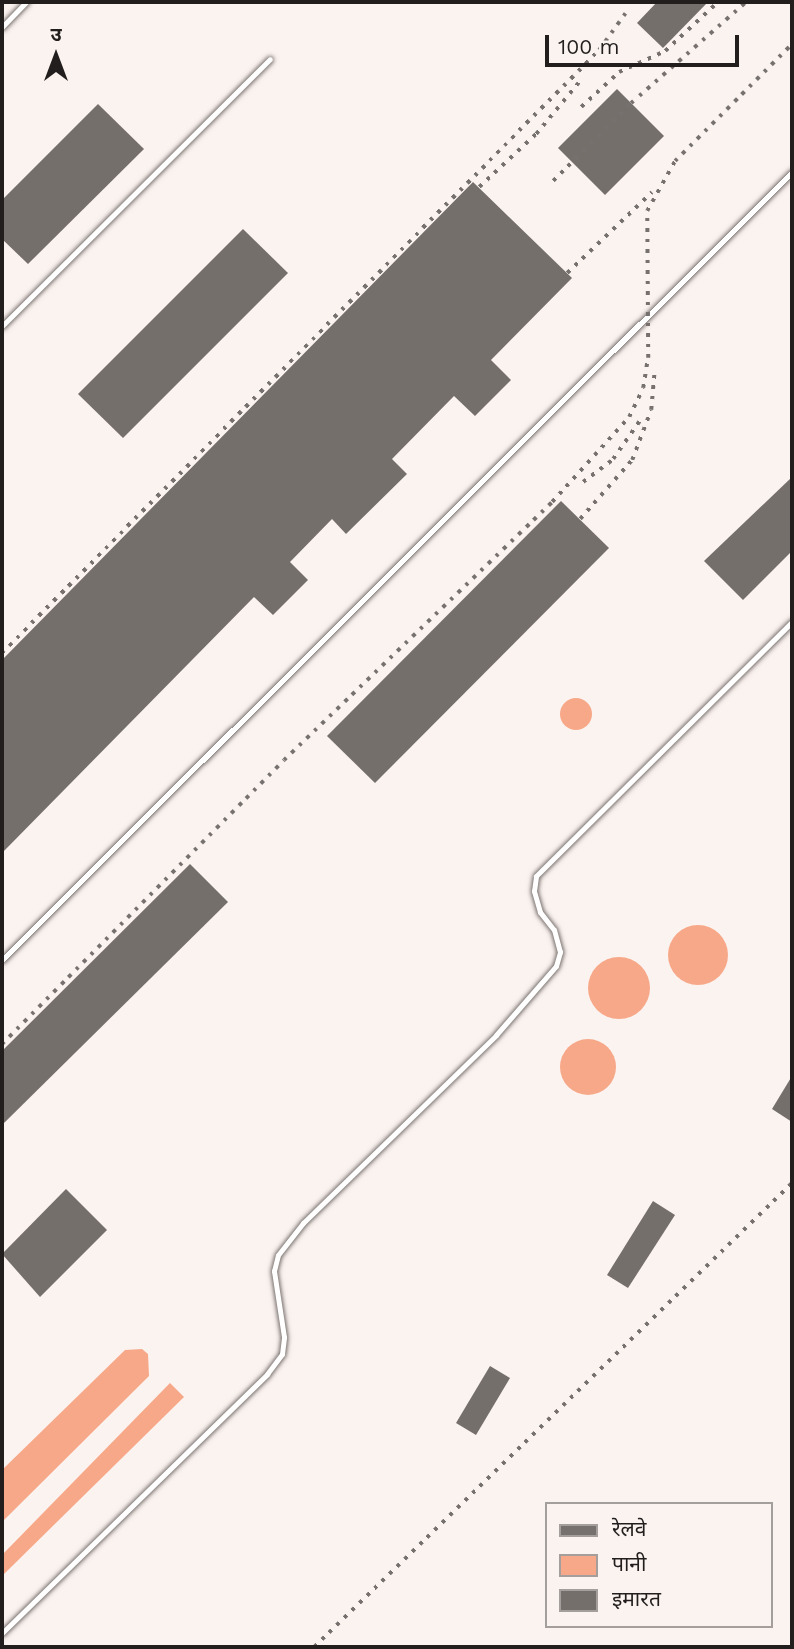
<!DOCTYPE html>
<meta charset="utf-8">
<style>
body{margin:0}
#map{position:relative;width:794px;height:1649px;overflow:hidden;background:#fbf3f0;font-family:"Work Sans","Noto Sans Devanagari",sans-serif}
div>[style]{position:absolute}
[style*='--x']{left:calc(var(--x)*1px);top:calc(var(--y)*1px);width:calc(var(--w)*1px);rotate:calc(var(--a)*1deg)}
.water>*{inset:0;background:#f7a888}
.round{border-radius:50%}
.building>*{inset:0;background:#756f6c}
.roads{filter:drop-shadow(0 0 2px #7a7370) drop-shadow(0 0 2px #7a7370)}
.service>*{height:5px;margin:-2.5px;padding:0 2.5px;transform-origin:2.5px;border-radius:2.5px;background:#fff}
.rail>*{height:3.5px;margin-top:-1.75px;transform-origin:0;background:repeating-linear-gradient(90deg,#76716f 0 3.5px,transparent 0 10.5px)}
span{translate:-50% -50%;white-space:nowrap;text-align:center;line-height:1.15;-webkit-text-stroke:6px #fbf3f0;paint-order:stroke}
.frame{position:absolute;inset:0;border:4px solid #211e1d;pointer-events:none}
.legend{position:absolute;left:545px;top:1502px;width:228px;height:126px;box-sizing:border-box;background:#fbf3f0;border:2px solid #a49e9c;margin:0;padding:9px 12px;list-style:none;font-size:21px;color:#211e1d}
.legend li{display:flex;align-items:center;gap:14px;height:35px}
.legend b{width:35px;border:2px solid #a49e9c}
.north{position:absolute;left:21px;top:21px;width:70px;height:70px;-webkit-text-stroke:5px #fbf3f0;paint-order:stroke;rotate:0deg;font-size:19px;font-weight:700;line-height:28px;text-align:center;color:#211e1d}
.north::after{content:'';display:block;margin:auto;width:24px;height:32px;background:#211e1d;clip-path:polygon(50% 0,100% 100%,50% 72%,0 100%)}
.scale{position:absolute;left:545px;top:35px;width:194px;height:32px;box-sizing:border-box;border:4px solid #211e1d;border-top:0;padding-left:9px;font-size:21px;line-height:24px;white-space:nowrap;color:#211e1d;-webkit-text-stroke:5px #fbf3f0;paint-order:stroke}
</style>
<div id="map">
<div class="water">
<div class="round" style="left:560px;top:698px;width:32px;height:32px"></div>
<div class="round" style="left:668px;top:925px;width:60px;height:60px"></div>
<div class="round" style="left:588px;top:957px;width:62px;height:62px"></div>
<div class="round" style="left:560px;top:1039px;width:56px;height:56px"></div>
<div style="clip-path:polygon(142px 1349px,148px 1354px,149px 1376px,2px 1522px,2px 1470px,125px 1350px)"></div>
<div style="clip-path:polygon(170px 1383px,184px 1397px,2px 1576px,2px 1555px)"></div>
</div>
<div class="building">
<div style="clip-path:polygon(657px 2px,708px 2px,663px 48px,637px 23px)"></div>
<div style="clip-path:polygon(617px 89px,664px 136px,605px 195px,558px 148px)"></div>
<div style="clip-path:polygon(98px 104px,144px 149px,28px 264px,2px 239px,2px 200px)"></div>
<div style="clip-path:polygon(473px 182px,572px 278px,491px 360px,511px 380px,475px 416px,454px 396px,392px 459px,407px 474px,346px 534px,332px 519px,290px 562px,308px 580px,273px 615px,254px 597px,2px 853px,2px 660px)"></div>
<div style="clip-path:polygon(243px 229px,288px 273px,123px 438px,78px 394px)"></div>
<div style="clip-path:polygon(792px 477px,792px 551px,743px 600px,704px 561px)"></div>
<div style="clip-path:polygon(561px 501px,609px 548px,375px 783px,327px 736px)"></div>
<div style="clip-path:polygon(190px 864px,228px 902px,2px 1125px,2px 1051px)"></div>
<div style="clip-path:polygon(792px 1076px,792px 1122px,772px 1109px)"></div>
<div style="clip-path:polygon(66px 1189px,107px 1230px,40px 1297px,2px 1254px)"></div>
<div style="clip-path:polygon(653px 1201px,675px 1215px,628px 1288px,607px 1275px)"></div>
<div style="clip-path:polygon(490px 1366px,510px 1378px,476px 1435px,456px 1423px)"></div>
</div>
<div class="roads">
<div class="service">
<div style="--x:2;--y:27;--w:35;--a:-46"></div>
<div style="--x:2;--y:326;--w:378;--a:-44.9"></div>
<div style="--x:2;--y:960;--w:1116;--a:-44.93"></div>
<div style="--x:2;--y:1633;--w:371;--a:-44.3"></div>
<div style="--x:267;--y:1374;--w:25;--a:-53"></div>
<div style="--x:282;--y:1354;--w:17;--a:-83"></div>
<div style="--x:284;--y:1337;--w:67;--a:-98.6"></div>
<div style="--x:274;--y:1271;--w:16;--a:-76"></div>
<div style="--x:278;--y:1255;--w:41;--a:-52"></div>
<div style="--x:303;--y:1223;--w:269;--a:-44.2"></div>
<div style="--x:496;--y:1035;--w:91;--a:-49"></div>
<div style="--x:556;--y:966;--w:15;--a:-74"></div>
<div style="--x:560;--y:952;--w:23;--a:-105"></div>
<div style="--x:554;--y:930;--w:23;--a:-128"></div>
<div style="--x:540;--y:912;--w:22;--a:-106"></div>
<div style="--x:534;--y:891;--w:15;--a:-82"></div>
<div style="--x:536;--y:876;--w:361;--a:-44.8"></div>
</div>
</div>
<div class="rail">
<div style="--x:581;--y:107;--w:52;--a:-42.6"></div>
<div style="--x:619;--y:72;--w:51;--a:-24.5"></div>
<div style="--x:665;--y:51;--w:72;--a:-42.8"></div>
<div style="--x:553;--y:181;--w:110;--a:-45"></div>
<div style="--x:631;--y:103;--w:153;--a:-41.3"></div>
<div style="--x:479;--y:187;--w:78;--a:-42.9"></div>
<div style="--x:536;--y:134;--w:69;--a:-50.3"></div>
<div style="--x:567;--y:273;--w:117;--a:-43.6"></div>
<div style="--x:583;--y:482;--w:38;--a:-37"></div>
<div style="--x:613;--y:459;--w:49;--a:-55"></div>
<div style="--x:580;--y:519;--w:79;--a:-48.6"></div>
<div style="--x:632;--y:460;--w:53;--a:-69.2"></div>
<div style="--x:651;--y:410;--w:35;--a:-85"></div>
<div style="--x:2;--y:653;--w:849;--a:-45.29"></div>
<div style="--x:599;--y:50;--w:48;--a:-54.3"></div>
<div style="--x:2;--y:1044;--w:400;--a:-45.2"></div>
<div style="--x:284;--y:760;--w:372;--a:-43.9"></div>
<div style="--x:552;--y:502;--w:115;--a:-47.8"></div>
<div style="--x:629;--y:417;--w:32;--a:-64"></div>
<div style="--x:643;--y:388;--w:30;--a:-81"></div>
<div style="--x:648;--y:358;--w:147;--a:-90.4"></div>
<div style="--x:647;--y:211;--w:57;--a:-60.8"></div>
<div style="--x:675;--y:161;--w:165;--a:-45"></div>
<div style="--x:314;--y:1647;--w:666;--a:-44.15"></div>
</div>
<div class="frame"></div>
<ul class="legend">
<li><b style="height:9px;background:#76716f"></b>रेलवे</li>
<li><b style="height:19px;background:#f7a888"></b>पानी</li>
<li><b style="height:19px;background:#756f6c"></b>इमारत</li>
</ul>
<div class="north">उ</div>
<div class="scale">100 m</div>
</div>
